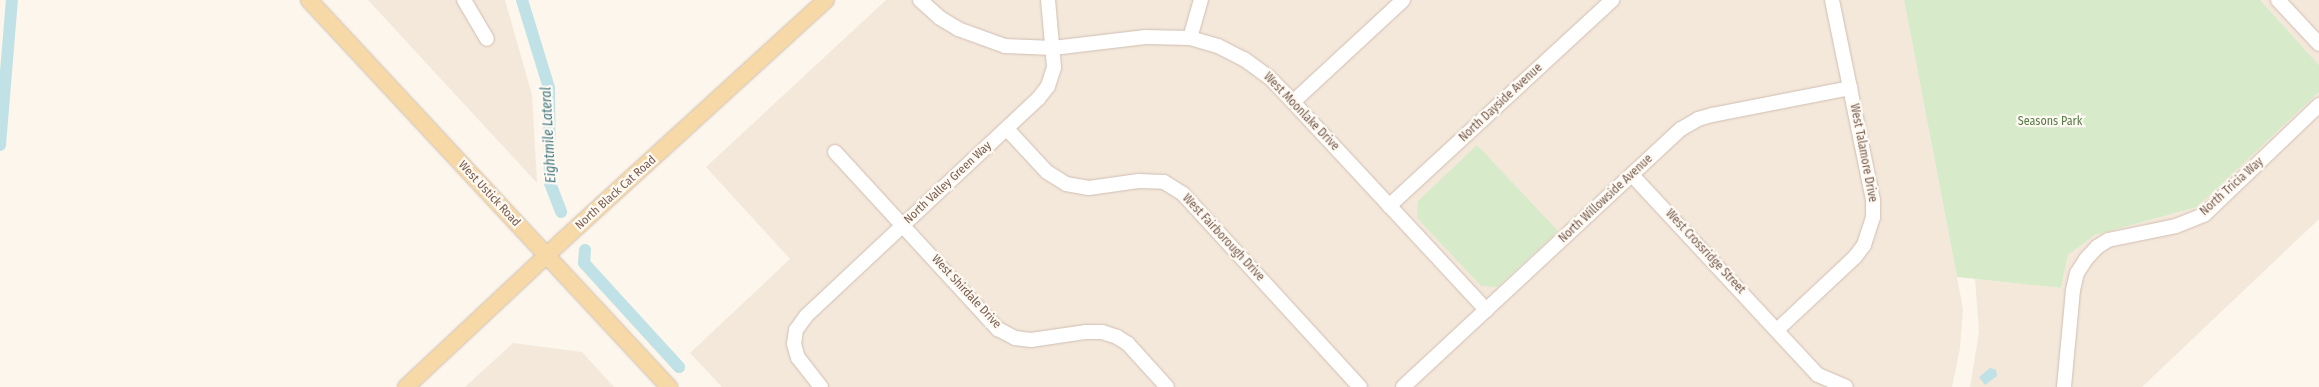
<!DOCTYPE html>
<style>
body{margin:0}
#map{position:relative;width:2319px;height:387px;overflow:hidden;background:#fcf6ec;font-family:"Fira Sans Condensed",sans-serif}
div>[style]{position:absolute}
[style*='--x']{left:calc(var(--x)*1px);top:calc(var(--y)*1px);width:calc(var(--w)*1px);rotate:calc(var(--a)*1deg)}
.residential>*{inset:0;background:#f4e8db}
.green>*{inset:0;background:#d7eaca}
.water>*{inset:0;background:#c0e1e6}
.canal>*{height:12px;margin:-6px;padding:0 6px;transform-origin:6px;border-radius:6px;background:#c0e1e6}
.roads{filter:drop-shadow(0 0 1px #cfbeb1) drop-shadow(0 0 1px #cfbeb1)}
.minor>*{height:14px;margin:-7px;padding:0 7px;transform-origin:7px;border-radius:7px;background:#fff}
.major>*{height:16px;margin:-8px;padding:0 8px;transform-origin:8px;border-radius:8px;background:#f7d9a8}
span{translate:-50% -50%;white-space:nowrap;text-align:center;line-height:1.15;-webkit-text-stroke:4.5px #fefaf3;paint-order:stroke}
.street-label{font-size:12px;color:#785d4f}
.park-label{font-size:12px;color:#577d47}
.water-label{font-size:14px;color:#457983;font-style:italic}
</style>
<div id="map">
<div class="residential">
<div style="clip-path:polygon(368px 0,505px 0,532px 95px,537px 183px)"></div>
<div style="clip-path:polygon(886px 0,1904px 0,1963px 309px,1960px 348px,1952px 387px,722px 387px,690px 353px,790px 259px,706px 167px)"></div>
<div style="clip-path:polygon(2260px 0,2319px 0,2319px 65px)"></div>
<div style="clip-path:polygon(2319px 92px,2319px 219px,2142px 387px,1970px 387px,1979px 332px,1975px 279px,2061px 288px,2068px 255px,2095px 235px,2197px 207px)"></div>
<div style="clip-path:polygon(513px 343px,582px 352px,614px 387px,465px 387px)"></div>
</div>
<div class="green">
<div style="clip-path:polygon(1904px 0,2260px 0,2319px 65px,2319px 92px,2197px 207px,2095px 235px,2068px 255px,2061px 288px,1957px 277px)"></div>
<div style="clip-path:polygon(1477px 145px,1558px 231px,1497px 287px,1481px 286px,1417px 218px,1418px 201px)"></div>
</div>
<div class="water">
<div style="clip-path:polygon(1990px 368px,1996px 370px,1997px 376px,1985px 385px,1979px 377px)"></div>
</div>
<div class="canal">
<div style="--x:522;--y:0;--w:92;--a:72.9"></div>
<div style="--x:549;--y:88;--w:95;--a:89.4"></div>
<div style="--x:550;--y:183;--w:31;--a:69"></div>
<div style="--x:0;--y:145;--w:145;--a:-85.3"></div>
<div style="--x:585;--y:250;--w:13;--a:94"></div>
<div style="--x:584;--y:263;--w:141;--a:47.6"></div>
</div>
<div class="roads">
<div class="minor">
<div style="--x:464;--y:0;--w:45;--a:59.5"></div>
<div style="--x:920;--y:0;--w:27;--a:42"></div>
<div style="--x:940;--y:18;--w:21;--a:31"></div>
<div style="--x:958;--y:29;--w:50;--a:19.9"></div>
<div style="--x:1005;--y:46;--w:48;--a:2.4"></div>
<div style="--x:1053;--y:48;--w:93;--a:-6.8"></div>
<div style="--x:1145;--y:37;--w:45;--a:1.3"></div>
<div style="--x:1190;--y:38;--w:29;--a:16"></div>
<div style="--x:1218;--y:46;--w:29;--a:27"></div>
<div style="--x:1244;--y:59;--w:31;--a:36"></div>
<div style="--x:1269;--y:77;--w:35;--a:46"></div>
<div style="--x:1293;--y:102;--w:284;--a:47.1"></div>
<div style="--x:2278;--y:0;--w:60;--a:47"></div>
<div style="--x:1190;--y:38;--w:40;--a:-74"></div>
<div style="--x:1293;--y:102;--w:150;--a:-42.8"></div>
<div style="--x:1007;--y:129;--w:59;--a:47.1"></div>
<div style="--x:1047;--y:172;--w:22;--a:32"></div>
<div style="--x:1066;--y:184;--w:23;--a:10"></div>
<div style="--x:1089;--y:188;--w:50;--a:-8"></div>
<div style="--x:1139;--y:181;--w:25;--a:2"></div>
<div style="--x:1164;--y:182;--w:22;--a:32"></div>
<div style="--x:1183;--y:194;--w:262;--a:47.5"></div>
<div style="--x:835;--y:152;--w:241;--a:47.4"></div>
<div style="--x:998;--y:329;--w:19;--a:28"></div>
<div style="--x:1015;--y:338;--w:16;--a:7"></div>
<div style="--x:1031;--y:340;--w:56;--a:-8.3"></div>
<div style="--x:1086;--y:332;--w:16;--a:0"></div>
<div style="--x:1102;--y:332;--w:16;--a:18"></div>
<div style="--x:1117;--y:337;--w:13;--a:32"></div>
<div style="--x:1128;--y:344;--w:58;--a:47.8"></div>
<div style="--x:1632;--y:175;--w:273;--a:47.1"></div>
<div style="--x:1818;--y:375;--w:30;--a:23"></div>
<div style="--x:1389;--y:206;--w:304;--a:-42.7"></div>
<div style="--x:1777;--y:330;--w:107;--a:-43.1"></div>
<div style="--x:1855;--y:257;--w:15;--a:-53"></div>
<div style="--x:1864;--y:245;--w:29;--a:-72"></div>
<div style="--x:1873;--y:217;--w:17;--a:-90"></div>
<div style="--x:1873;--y:200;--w:204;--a:-101.6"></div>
<div style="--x:821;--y:387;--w:37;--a:-128"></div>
<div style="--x:798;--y:358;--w:15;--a:-106"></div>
<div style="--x:794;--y:344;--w:14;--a:-82"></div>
<div style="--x:796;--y:330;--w:17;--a:-54"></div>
<div style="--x:806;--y:316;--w:318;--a:-43.1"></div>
<div style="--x:1038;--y:99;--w:16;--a:-52"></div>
<div style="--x:1048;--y:86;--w:20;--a:-72"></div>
<div style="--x:1054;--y:67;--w:67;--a:-95.1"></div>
<div style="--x:1403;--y:387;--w:379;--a:-42.9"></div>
<div style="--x:1681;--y:129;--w:20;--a:-30"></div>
<div style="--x:1698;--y:119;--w:15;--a:-16"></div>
<div style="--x:1712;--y:115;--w:141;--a:-11.1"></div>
<div style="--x:2064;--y:387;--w:97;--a:-84.7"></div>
<div style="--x:2073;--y:290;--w:17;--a:-77"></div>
<div style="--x:2077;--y:273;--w:17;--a:-57"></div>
<div style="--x:2086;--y:259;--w:16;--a:-47"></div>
<div style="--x:2097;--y:247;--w:13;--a:-32"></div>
<div style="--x:2108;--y:240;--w:69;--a:-11.6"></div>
<div style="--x:2176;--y:226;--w:31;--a:-22"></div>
<div style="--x:2205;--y:214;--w:158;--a:-43.7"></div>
</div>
<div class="major">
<div style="--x:309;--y:0;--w:529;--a:47.07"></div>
<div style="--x:406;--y:387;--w:214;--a:-43.1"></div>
<div style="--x:562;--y:241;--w:357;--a:-42.4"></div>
</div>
</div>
<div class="street-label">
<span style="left:1501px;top:103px;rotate:-43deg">North Dayside Avenue</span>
<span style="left:1301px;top:112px;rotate:46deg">West Moonlake Drive</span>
<span style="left:1863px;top:153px;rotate:79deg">West Talamore Drive</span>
<span style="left:948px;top:183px;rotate:-43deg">North Valley Green Way</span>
<span style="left:2232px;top:187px;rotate:-42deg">North Tricia Way</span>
<span style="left:616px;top:193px;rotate:-42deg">North Black Cat Road</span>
<span style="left:489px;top:194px;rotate:47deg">West Ustick Road</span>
<span style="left:1606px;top:199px;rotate:-43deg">North Willowside Avenue</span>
<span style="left:1223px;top:238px;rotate:47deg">West Fairborough Drive</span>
<span style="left:1705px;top:252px;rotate:47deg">West Crossridge Street</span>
<span style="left:966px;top:292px;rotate:47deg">West Shirdale Drive</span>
</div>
<div class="park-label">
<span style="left:2050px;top:122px">Seasons Park</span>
</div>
<div class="water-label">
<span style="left:549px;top:135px;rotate:-93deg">Eightmile Lateral</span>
</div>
</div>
